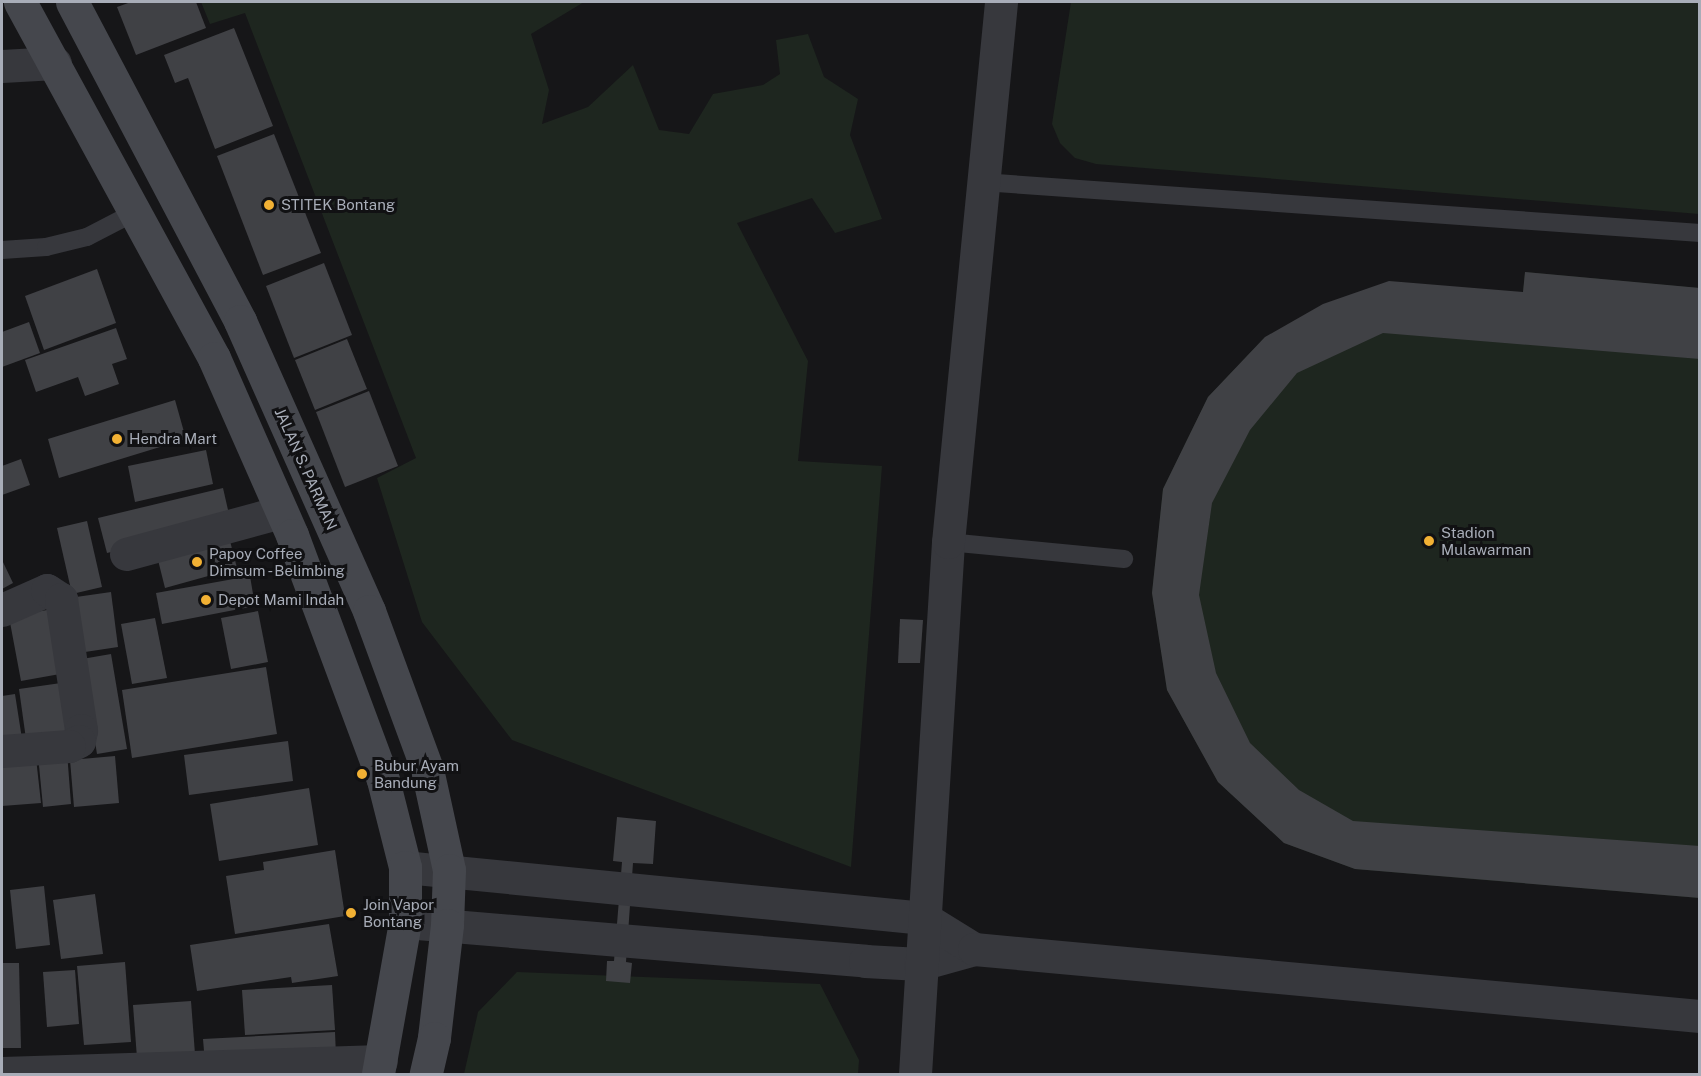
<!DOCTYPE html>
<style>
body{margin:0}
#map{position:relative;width:1701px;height:1076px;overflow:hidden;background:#161618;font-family:"Public Sans",sans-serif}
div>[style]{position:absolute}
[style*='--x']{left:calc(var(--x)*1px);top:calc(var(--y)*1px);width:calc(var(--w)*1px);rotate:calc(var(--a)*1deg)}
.green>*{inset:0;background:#1e261f}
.building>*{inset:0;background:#404145}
.lane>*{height:18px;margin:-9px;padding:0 9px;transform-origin:9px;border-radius:9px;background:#37383d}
.street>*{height:33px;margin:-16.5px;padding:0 16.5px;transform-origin:16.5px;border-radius:16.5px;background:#37383d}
.secondary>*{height:33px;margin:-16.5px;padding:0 16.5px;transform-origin:16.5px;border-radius:16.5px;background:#45474d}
.dots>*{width:16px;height:16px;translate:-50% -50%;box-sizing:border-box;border:3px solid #111113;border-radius:50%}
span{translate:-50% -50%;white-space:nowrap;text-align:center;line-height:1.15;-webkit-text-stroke:6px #111113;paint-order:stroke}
.poi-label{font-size:15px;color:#a8adb8}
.left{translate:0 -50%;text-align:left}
.street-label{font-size:15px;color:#a8adb8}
.frame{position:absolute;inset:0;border:3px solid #a8adb8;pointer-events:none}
</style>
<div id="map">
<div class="green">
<div style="clip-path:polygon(201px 2px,584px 2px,531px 34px,549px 90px,542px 124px,588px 107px,633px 65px,659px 130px,689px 134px,713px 94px,763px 85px,780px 74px,776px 40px,808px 34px,824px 77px,858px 99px,850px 135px,882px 219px,835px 233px,812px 198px,737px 223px,808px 361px,798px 461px,882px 466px,851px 867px,512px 740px,422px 622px,377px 478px,416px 458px,245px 13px,210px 24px)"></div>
<div style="clip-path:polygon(1071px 2px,1699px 2px,1699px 214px,1096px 164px,1075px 158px,1060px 143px,1052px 124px)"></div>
<div style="clip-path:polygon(1525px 272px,1699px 288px,1699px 898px,1355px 869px,1284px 843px,1218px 782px,1167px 690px,1152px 593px,1163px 489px,1208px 397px,1265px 337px,1523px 292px)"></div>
<div style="clip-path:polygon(517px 972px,820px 984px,859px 1060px,858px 1074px,464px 1074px,478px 1012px)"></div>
</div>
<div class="building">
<div style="clip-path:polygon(131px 2px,196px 2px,206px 28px,136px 55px,117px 7px)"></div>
<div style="clip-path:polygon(234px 28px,273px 126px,215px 149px,188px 78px,175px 83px,164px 55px)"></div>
<div style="clip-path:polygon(274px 134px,321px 253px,263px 275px,217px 156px)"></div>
<div style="clip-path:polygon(324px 263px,352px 335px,294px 358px,266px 286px)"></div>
<div style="clip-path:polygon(97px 269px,116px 323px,44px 350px,25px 296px)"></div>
<div style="clip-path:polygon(1525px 272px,1700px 288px,1700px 359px,1383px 333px,1297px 373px,1250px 430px,1212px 503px,1199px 595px,1216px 673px,1250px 743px,1299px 790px,1353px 821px,1700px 846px,1700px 898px,1355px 869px,1284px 843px,1218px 782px,1167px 690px,1152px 593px,1163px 489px,1208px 397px,1265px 337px,1323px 304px,1389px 281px,1523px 292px)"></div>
<div style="clip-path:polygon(29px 322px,40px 353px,2px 367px,2px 332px)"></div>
<div style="clip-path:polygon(116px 328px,127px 359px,112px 364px,119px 384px,85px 396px,78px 377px,36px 392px,25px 360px)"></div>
<div style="clip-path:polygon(347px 339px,367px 389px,315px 410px,295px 360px)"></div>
<div style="clip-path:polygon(369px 391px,398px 466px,345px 487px,316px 412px)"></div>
<div style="clip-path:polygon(175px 400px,186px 439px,59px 478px,48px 439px)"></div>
<div style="clip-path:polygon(206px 450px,213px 484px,135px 502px,128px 466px)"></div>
<div style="clip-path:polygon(21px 459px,30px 485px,2px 495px,2px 466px)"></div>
<div style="clip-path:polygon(223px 488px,231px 523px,107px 553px,98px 518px)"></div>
<div style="clip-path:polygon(87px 521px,102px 587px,72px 594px,57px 528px)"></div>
<div style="clip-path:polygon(229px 537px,237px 568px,165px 588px,157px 556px)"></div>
<div style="clip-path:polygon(2px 560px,13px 583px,2px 589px)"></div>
<div style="clip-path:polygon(250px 576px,255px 606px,162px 624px,156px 593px)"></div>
<div style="clip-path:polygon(111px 592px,118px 647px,85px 652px,76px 597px)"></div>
<div style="clip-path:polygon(47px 610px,60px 674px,21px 681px,9px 617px)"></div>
<div style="clip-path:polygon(258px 611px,268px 662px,231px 669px,221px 618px)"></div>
<div style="clip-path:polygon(155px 618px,167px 678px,132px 684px,121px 624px)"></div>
<div style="clip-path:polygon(900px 619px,923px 620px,920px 663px,898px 663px)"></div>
<div style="clip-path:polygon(111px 654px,127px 749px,97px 754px,82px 659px)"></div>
<div style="clip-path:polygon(266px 667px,277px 734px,132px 758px,122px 690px)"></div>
<div style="clip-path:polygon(61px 683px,68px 733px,26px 739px,19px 689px)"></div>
<div style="clip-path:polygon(15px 694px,22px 739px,2px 742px,2px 696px)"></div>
<div style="clip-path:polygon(288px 741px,293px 781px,189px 795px,184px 755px)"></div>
<div style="clip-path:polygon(67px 752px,71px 804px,43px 807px,38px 755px)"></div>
<div style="clip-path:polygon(2px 755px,36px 758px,41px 803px,2px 806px)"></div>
<div style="clip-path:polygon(115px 756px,119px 803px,74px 807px,70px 760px)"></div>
<div style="clip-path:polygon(309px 788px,318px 845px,219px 861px,210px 804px)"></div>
<div style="clip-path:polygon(617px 817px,656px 821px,653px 864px,633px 863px,626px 962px,632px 963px,630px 983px,606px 981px,607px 961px,614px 961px,622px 862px,613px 861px)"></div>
<div style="clip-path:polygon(335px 850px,345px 916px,235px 934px,226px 876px,264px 870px,263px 862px)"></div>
<div style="clip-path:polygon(44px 886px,50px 945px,16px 949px,10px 890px)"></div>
<div style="clip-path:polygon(95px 894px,103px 954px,61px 959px,53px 900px)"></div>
<div style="clip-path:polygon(329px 924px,338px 976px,292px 983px,291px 977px,197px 991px,190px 945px)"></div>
<div style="clip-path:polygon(125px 962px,131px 1042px,84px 1045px,77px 966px)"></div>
<div style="clip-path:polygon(2px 963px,19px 963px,21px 1048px,2px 1048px)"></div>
<div style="clip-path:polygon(75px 970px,79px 1024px,47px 1027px,43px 972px)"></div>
<div style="clip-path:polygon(332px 985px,335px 1030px,245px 1035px,242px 990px)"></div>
<div style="clip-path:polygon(191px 1001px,195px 1054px,137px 1058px,133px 1005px)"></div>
<div style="clip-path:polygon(335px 1032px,336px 1056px,205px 1063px,203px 1039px)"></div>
</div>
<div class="lane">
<div style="--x:982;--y:182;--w:720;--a:4.06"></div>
<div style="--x:2;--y:250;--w:44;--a:-3.9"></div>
<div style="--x:46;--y:247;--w:42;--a:-13.7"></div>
<div style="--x:87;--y:237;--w:56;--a:-27.5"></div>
<div style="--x:948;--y:542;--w:177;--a:5.5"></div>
</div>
<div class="street">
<div style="--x:2;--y:66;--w:53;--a:-3.2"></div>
<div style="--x:126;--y:554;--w:161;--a:-15.2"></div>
<div style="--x:2;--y:610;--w:49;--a:-24"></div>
<div style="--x:47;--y:590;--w:17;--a:33"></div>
<div style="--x:61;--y:599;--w:133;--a:81.3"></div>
<div style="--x:81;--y:730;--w:11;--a:100"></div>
<div style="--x:79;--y:741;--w:11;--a:153"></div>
<div style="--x:69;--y:746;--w:67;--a:175.7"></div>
<div style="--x:405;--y:922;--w:462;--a:4.8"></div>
<div style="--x:865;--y:961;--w:55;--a:3.1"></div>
<div style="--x:920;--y:964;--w:56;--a:-15.5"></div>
<div style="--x:974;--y:949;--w:59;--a:-148.2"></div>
<div style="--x:924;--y:918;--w:521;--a:-174.39"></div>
<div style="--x:974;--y:949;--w:729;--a:5.27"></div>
<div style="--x:2;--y:1073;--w:379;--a:-1.8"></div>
<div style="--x:915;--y:1074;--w:533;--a:-86.45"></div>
<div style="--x:948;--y:542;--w:543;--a:-84.39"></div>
</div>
<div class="secondary">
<div style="--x:20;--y:2;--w:405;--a:61.4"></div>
<div style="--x:214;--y:358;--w:193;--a:66.2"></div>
<div style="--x:292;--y:535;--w:261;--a:69.6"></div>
<div style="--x:383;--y:780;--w:90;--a:75.8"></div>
<div style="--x:405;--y:867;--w:55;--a:90"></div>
<div style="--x:405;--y:922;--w:154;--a:100.1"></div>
<div style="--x:72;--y:2;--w:361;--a:62.2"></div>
<div style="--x:240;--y:321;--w:317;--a:66"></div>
<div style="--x:369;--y:611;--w:168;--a:69.8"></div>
<div style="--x:427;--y:769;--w:103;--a:77.7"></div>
<div style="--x:449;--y:870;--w:55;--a:92.1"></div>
<div style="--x:447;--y:925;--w:114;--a:96.6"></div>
<div style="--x:434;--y:1038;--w:37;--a:103"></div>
</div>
<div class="dots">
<div style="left:269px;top:205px;background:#f2b134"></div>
<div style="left:117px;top:439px;background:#f2b134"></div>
<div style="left:1429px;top:541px;background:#f2b134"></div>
<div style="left:197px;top:562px;background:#f2b134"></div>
<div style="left:206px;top:600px;background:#f2b134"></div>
<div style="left:362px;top:774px;background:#f2b134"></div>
<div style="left:351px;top:913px;background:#f2b134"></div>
</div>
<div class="poi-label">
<span class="left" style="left:281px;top:205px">STITEK Bontang</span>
<span class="left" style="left:129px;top:439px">Hendra Mart</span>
<span class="left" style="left:1441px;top:541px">Stadion<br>Mulawarman</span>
<span class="left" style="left:209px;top:562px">Papoy Coffee<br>Dimsum - Belimbing</span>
<span class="left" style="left:218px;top:600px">Depot Mami Indah</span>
<span class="left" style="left:374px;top:774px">Bubur Ayam<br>Bandung</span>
<span class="left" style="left:363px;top:913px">Join Vapor<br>Bontang</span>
</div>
<div class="street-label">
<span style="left:306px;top:469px;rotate:66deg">JALAN S. PARMAN</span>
</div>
<div class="frame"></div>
</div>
